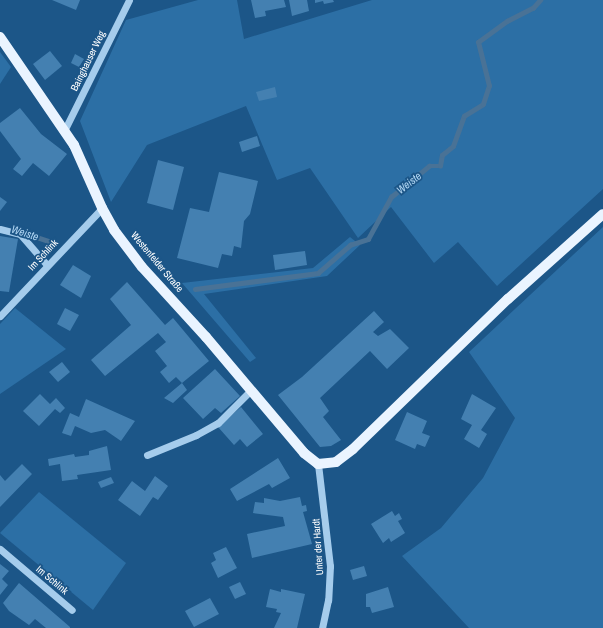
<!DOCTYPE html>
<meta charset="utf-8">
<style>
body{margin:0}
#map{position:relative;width:603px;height:628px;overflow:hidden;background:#1c5688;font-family:"Archivo Narrow",sans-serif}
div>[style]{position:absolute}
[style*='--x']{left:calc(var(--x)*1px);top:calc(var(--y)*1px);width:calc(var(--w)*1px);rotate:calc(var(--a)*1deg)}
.green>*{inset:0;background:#2c6fa5}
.stream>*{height:4.5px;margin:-2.25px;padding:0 2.25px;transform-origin:2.25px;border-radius:2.25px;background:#497296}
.building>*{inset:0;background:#4480b1}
.minor>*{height:7px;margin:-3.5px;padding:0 3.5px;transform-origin:3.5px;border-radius:3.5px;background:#a5ccec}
.major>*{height:10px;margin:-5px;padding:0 5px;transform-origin:5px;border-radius:5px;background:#eaf4ff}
span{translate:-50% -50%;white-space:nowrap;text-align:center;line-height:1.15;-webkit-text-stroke:3.5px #1c5688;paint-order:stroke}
.street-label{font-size:10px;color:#fff}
.water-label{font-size:11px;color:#b1d6f3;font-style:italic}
</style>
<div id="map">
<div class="green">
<div style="clip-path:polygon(198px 0,237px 0,244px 39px,372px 0,603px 0,603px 189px,497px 286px,458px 242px,434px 263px,391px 207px,358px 238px,310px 168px,277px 180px,246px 106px,147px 145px,111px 202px,80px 121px,126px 20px)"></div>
<div style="clip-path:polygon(0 52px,11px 67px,0 84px)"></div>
<div style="clip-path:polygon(603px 227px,603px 628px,469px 628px,402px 556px,441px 528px,483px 478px,515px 418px,469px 352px)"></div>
<div style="clip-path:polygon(350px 237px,360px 245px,327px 276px,204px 294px,256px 358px,250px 362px,182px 283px,313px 268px)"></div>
<div style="clip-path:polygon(15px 308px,66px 349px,0 394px,0 324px)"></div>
<div style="clip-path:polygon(39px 492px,126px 563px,93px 610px,0 533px)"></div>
</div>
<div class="stream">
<div style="--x:18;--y:231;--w:33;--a:18"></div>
<div style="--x:195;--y:289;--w:124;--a:-7.4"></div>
<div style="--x:318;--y:273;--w:43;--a:-41.2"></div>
<div style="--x:350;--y:245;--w:19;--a:-18"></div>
<div style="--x:368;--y:239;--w:48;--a:-61.3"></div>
<div style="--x:391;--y:197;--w:49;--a:-39.2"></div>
<div style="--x:429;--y:166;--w:11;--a:0"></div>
<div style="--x:440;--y:166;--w:11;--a:-80"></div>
<div style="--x:442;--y:155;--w:14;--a:-39"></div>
<div style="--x:453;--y:146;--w:32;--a:-70"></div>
<div style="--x:464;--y:116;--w:22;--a:-32"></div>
<div style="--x:483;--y:104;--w:19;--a:-72"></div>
<div style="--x:489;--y:86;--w:45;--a:-104"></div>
<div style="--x:478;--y:42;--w:36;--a:-36"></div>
<div style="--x:507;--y:21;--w:29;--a:-27"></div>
<div style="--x:533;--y:8;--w:11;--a:-49"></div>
</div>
<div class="building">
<div style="clip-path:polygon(52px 0,80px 0,76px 10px)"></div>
<div style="clip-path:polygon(251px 0,284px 0,286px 7px,265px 11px,266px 16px,255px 18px)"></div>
<div style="clip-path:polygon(289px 0,307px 0,309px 11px,292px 16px)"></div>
<div style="clip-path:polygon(315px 0,333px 0,334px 2px,324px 4px,323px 1px,315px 3px)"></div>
<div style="clip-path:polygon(50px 51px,62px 66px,45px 80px,33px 64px)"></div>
<div style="clip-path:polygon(75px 54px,84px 59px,79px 67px,71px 63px)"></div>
<div style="clip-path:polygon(275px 87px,277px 97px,259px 101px,256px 92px)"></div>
<div style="clip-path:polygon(20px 108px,41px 134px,67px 154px,49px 176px,33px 163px,22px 176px,13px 169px,21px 159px,0 131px,0 123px)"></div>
<div style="clip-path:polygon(257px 136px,260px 146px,242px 152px,239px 142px)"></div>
<div style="clip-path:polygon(158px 160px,184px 167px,173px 210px,147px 203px)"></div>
<div style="clip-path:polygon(219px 172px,258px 181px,250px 214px,244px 221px,241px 248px,234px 246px,232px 256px,222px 254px,218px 268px,177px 258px,190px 208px,209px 212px)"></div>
<div style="clip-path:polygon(0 197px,7px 202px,0 211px)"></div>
<div style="clip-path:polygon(0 236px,18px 239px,9px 292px,0 291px)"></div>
<div style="clip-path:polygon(305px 251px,307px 265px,275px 270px,273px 255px)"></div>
<div style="clip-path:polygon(73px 265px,91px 276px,81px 298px,60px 285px)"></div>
<div style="clip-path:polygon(127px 282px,165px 325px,173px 318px,209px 361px,182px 383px,187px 390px,173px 403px,164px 398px,182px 383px,176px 377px,169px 383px,160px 372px,167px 366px,155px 351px,166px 342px,158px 333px,105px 376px,91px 360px,131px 325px,110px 299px)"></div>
<div style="clip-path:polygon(65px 308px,79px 315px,70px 331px,57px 324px)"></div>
<div style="clip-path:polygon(374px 311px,384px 322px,373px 332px,378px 336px,390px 329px,409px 348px,387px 369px,370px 351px,320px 398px,329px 411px,323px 417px,341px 440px,331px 446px,320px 447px,278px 395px,302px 377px)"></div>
<div style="clip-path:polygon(62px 362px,70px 372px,58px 382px,49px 372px)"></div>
<div style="clip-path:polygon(215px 369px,240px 396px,221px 413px,215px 408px,203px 419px,183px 398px)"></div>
<div style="clip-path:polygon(40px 394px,50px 404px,56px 398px,65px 408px,60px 413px,55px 409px,39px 426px,23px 411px)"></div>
<div style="clip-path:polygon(472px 394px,496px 408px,481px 430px,487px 434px,479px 448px,464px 439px,472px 425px,461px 419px)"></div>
<div style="clip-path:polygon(86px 399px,135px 421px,121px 441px,105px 430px,91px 433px,75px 426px,71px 436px,62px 433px,70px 413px,79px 417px)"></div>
<div style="clip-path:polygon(241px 407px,263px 434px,247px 447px,240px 439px,234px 445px,218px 427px)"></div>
<div style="clip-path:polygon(407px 412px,427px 421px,422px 433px,430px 436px,425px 447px,417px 444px,415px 449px,395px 440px)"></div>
<div style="clip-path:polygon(107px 446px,111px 470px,77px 475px,78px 479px,62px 481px,60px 464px,49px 466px,48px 459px,74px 454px,75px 457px,89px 455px,89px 451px)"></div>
<div style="clip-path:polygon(278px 458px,290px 478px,272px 488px,269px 484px,237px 501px,230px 489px)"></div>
<div style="clip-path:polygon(22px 464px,32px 474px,0 507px,0 475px,5px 481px)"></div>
<div style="clip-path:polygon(155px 476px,168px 486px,158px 500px,153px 497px,140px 516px,118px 500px,132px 481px,145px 491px)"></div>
<div style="clip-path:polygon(111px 477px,114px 483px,101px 488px,98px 482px)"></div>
<div style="clip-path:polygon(300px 497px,302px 506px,306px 505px,307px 511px,303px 512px,312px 544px,252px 558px,247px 534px,285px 526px,283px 517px,253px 513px,255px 502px,264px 503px,264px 498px,280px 501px)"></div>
<div style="clip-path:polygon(392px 511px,395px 516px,399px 513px,402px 519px,398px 521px,405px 533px,391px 542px,389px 538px,383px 543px,371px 524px)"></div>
<div style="clip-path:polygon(226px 547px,237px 568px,218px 578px,211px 563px,216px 560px,213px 553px)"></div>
<div style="clip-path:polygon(0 564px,9px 571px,2px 579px,8px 585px,0 595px)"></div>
<div style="clip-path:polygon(364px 566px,367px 576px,353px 580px,350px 570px)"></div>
<div style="clip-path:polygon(240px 582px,246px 594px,235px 599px,229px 587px)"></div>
<div style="clip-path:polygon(19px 583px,70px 627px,70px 628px,46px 628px,35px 619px,29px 625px,9px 611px,3px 603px)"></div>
<div style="clip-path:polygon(388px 587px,394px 607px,372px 613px,370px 607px,366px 607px,366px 594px)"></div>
<div style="clip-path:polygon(270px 589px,281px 592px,281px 589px,305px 594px,297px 628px,274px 628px,281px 613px,276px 612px,277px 609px,266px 607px)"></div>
<div style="clip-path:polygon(210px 598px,219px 614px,194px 627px,185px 611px)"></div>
</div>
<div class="minor">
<div style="--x:64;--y:131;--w:146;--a:-63.6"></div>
<div style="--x:0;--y:229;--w:21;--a:14"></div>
<div style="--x:20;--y:234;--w:41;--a:48.9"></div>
<div style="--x:0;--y:316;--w:149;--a:-46.6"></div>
<div style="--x:147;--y:455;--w:53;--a:-22.2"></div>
<div style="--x:196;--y:435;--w:25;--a:-29"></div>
<div style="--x:218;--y:423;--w:47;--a:-45"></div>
<div style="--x:318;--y:464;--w:103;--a:83.3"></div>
<div style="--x:330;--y:566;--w:34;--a:93"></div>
<div style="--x:328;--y:600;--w:29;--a:102"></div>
<div style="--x:0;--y:549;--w:94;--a:40.3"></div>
</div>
<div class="major">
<div style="--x:0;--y:37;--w:131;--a:55.6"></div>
<div style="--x:74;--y:145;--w:69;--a:66"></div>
<div style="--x:102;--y:208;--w:25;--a:61"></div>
<div style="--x:114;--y:230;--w:46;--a:52.9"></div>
<div style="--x:142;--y:267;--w:95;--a:47.6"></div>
<div style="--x:206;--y:337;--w:152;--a:49.8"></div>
<div style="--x:304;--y:453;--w:18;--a:38"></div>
<div style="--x:318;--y:464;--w:18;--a:-6"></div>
<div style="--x:336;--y:462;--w:21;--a:-37"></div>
<div style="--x:353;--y:449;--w:216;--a:-44.1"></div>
<div style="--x:508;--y:299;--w:127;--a:-41.8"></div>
</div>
<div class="street-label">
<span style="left:88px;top:61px;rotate:-64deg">Bainghauser Weg</span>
<span style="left:43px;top:255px;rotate:-47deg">Im Schlink</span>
<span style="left:157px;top:262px;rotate:50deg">Westenfelder Straße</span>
<span style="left:318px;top:547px;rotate:-94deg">Unter der Hardt</span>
<span style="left:52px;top:580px;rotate:40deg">Im Schlink</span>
</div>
<div class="water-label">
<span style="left:409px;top:183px;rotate:-38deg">Weiste</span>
<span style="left:25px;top:233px;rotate:18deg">Weiste</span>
</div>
</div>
